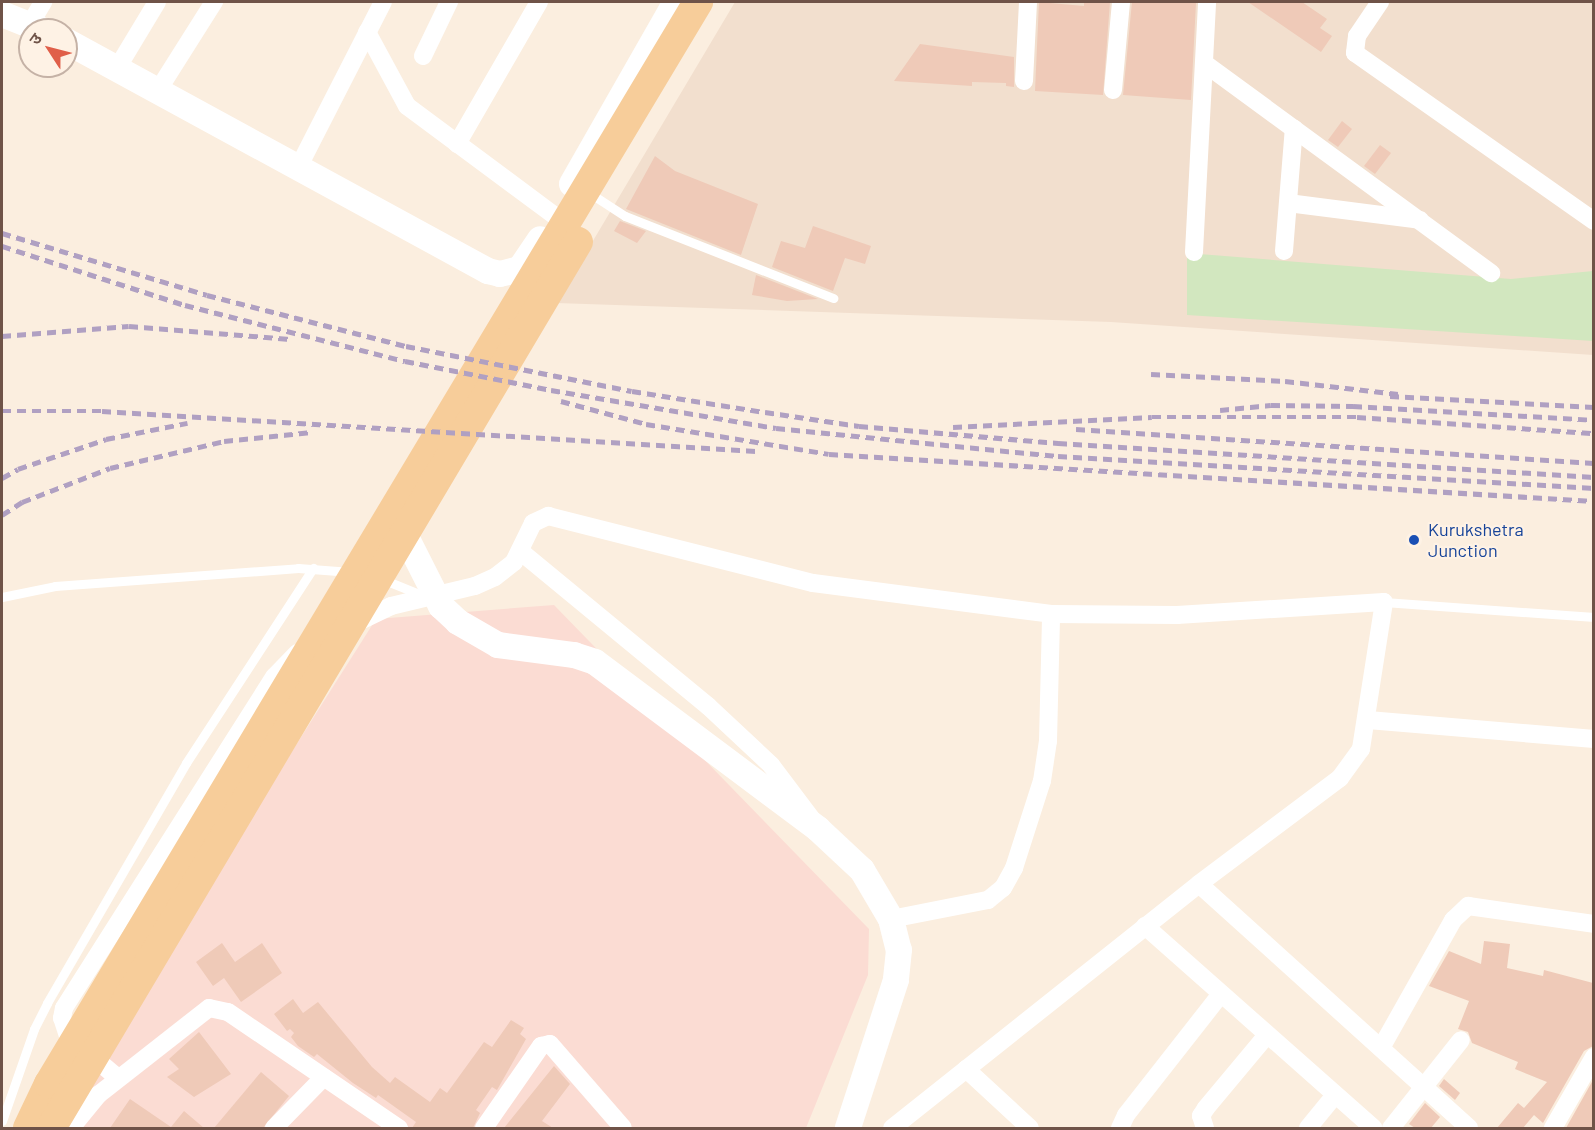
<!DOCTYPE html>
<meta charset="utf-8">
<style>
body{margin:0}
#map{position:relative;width:1595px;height:1130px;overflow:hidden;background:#fbeedf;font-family:Barlow,"Noto Sans Devanagari",sans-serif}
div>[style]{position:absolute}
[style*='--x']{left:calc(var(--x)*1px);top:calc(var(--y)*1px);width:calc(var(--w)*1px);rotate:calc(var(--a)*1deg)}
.residential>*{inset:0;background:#f2dfce}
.commercial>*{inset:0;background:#fbdcd3}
.green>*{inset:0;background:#d2e7bf}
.building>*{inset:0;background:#efcab8}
.lane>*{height:9px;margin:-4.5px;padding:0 4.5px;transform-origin:4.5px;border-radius:4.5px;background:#fff}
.street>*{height:18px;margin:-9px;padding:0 9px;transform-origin:9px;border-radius:9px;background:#fff}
.secondary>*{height:26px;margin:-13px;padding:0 13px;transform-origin:13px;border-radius:13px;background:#fff}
.primary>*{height:30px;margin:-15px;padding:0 15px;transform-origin:15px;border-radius:15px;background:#f7cd9a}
.rail>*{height:4.5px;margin-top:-2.25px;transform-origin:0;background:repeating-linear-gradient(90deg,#b0a0c2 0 9px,transparent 0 15px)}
.dots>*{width:16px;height:16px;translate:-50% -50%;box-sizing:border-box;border:3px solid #fef2e5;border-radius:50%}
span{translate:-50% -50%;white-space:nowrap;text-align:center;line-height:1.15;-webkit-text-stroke:4.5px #fef2e5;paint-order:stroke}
.transit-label{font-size:18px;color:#164399}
.left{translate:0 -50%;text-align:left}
.frame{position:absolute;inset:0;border:3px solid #6f5348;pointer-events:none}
.north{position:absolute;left:18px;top:18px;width:60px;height:60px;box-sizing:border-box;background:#fef2e5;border:2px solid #c5b2a6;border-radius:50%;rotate:306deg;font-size:16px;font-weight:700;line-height:24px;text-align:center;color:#6f5348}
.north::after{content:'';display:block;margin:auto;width:21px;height:27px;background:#e05f49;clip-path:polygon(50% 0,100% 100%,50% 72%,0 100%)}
</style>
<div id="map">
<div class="residential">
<div style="clip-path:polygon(735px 2px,1593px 2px,1593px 355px,1111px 322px,556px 303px)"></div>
</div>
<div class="commercial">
<div style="clip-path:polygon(554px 605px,869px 929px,868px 975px,806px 1128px,69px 1128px,95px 1062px,376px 619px)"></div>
</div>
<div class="green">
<div style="clip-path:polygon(1187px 253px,1511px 279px,1593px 271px,1593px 341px,1187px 315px)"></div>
</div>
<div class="building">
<div style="clip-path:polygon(1039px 2px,1084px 6px,1084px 2px,1110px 2px,1103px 95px,1035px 91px)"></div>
<div style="clip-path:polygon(1132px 2px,1196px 2px,1191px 100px,1123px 95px)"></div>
<div style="clip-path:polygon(1248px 2px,1302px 2px,1327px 19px,1320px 28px,1332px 36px,1321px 52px)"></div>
<div style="clip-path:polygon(920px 44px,1014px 57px,1014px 87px,1006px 86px,1006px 83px,972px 82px,972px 86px,894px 81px)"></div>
<div style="clip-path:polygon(1342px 121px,1352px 129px,1338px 147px,1328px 140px)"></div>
<div style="clip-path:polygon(1380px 145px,1391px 153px,1375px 174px,1364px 166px)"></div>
<div style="clip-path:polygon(655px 156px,675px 171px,758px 204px,741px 255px,626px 209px)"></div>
<div style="clip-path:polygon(620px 221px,646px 231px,637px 243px,614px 231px)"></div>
<div style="clip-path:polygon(813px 226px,871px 246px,865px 264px,845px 258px,833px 291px,772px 267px,781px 241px,805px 248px)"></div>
<div style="clip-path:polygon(756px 275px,818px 299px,787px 301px,752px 295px)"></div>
<div style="clip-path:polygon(1484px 941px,1510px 944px,1507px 968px,1543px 976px,1544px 970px,1593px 983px,1593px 1046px,1584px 1051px,1543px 1123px,1534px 1115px,1523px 1128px,1497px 1128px,1518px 1103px,1524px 1108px,1547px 1082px,1515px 1069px,1518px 1062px,1472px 1043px,1468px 1032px,1458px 1029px,1469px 1001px,1429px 986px,1449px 951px,1481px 964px)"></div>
<div style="clip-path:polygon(222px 943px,235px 962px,262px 943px,282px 973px,241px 1002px,224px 978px,213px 986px,196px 962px)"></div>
<div style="clip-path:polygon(293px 999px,303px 1013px,318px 1002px,372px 1067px,390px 1083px,395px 1077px,430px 1102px,440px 1088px,447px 1093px,484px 1042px,492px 1047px,511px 1020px,524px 1028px,520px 1034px,526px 1039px,497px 1090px,492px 1087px,476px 1110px,480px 1113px,473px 1128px,412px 1128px,416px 1122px,378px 1095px,376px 1098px,353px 1083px,317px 1054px,314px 1057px,298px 1046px,291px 1037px,294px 1033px,290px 1029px,287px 1031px,274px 1014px)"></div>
<div style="clip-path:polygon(199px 1032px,231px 1074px,194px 1097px,167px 1077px,179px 1069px,169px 1059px)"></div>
<div style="clip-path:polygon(554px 1066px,570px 1084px,542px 1121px,553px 1128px,504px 1128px)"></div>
<div style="clip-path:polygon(261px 1072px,289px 1096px,263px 1128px,214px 1128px)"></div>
<div style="clip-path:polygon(1444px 1079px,1460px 1093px,1455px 1100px,1439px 1086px)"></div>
<div style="clip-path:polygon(1593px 1080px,1593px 1128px,1566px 1128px)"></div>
<div style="clip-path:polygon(130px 1099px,171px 1127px,184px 1111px,204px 1128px,110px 1128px)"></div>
<div style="clip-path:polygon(1425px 1103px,1440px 1117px,1431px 1128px,1415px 1128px,1409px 1124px)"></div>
</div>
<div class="lane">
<div style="--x:588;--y:192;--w:44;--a:33"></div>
<div style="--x:625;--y:216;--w:224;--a:21.5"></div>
<div style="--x:382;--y:579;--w:45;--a:22"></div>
<div style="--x:2;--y:597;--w:54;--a:-11.7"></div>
<div style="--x:55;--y:586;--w:244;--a:-4.2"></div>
<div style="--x:298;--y:568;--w:53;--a:4.3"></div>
<div style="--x:1384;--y:602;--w:211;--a:4.1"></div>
<div style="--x:2;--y:1121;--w:97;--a:-70.8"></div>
<div style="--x:34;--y:1029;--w:29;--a:-63"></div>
<div style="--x:47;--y:1003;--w:277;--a:-59.9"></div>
<div style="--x:186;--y:763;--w:233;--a:-56.9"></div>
</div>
<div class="street">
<div style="--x:1380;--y:2;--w:41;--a:124.1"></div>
<div style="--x:1357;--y:36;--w:17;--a:97"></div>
<div style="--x:1355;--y:53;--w:292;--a:35.1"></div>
<div style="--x:30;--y:24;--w:26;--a:-59"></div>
<div style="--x:367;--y:32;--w:84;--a:61.6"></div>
<div style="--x:407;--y:106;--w:183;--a:36.6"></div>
<div style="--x:423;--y:56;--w:60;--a:-64.3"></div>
<div style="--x:1204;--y:63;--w:356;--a:36.2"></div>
<div style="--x:116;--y:70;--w:79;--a:-58.9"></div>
<div style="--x:1024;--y:81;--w:79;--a:-87.1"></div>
<div style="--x:1113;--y:90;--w:88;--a:-84.8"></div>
<div style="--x:157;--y:92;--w:107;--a:-57.7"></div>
<div style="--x:457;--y:144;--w:164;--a:-60"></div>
<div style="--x:298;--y:168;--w:186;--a:-62.9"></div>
<div style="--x:1288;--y:203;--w:133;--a:7.3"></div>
<div style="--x:1284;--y:251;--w:123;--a:-85.4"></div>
<div style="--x:1194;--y:252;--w:250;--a:-87"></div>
<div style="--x:520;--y:551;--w:244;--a:39.5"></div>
<div style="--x:708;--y:706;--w:86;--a:43.1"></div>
<div style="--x:771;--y:765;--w:66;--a:53"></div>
<div style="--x:354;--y:624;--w:41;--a:-25.9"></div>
<div style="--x:391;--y:606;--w:86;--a:-13.4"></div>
<div style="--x:475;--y:586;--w:22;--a:-24"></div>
<div style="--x:495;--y:577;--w:24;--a:-38"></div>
<div style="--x:514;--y:562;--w:43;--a:-64"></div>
<div style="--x:533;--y:523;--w:17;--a:-25"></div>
<div style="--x:548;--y:516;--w:273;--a:14.2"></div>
<div style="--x:813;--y:583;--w:240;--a:7.4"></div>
<div style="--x:1051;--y:614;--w:126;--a:0.5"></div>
<div style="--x:1177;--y:615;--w:207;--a:-3.6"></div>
<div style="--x:1384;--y:602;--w:149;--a:98.9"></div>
<div style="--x:1361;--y:749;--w:36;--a:126"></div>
<div style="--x:1340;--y:778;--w:176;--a:143.1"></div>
<div style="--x:1199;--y:884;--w:392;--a:141.5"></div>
<div style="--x:1368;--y:720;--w:227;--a:4.8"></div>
<div style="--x:1199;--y:884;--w:364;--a:42.1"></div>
<div style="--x:891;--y:919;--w:99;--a:-11.1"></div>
<div style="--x:988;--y:900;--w:19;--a:-39"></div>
<div style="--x:1003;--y:888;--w:23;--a:-61"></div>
<div style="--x:1014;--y:868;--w:91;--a:-72.2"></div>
<div style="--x:1042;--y:781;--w:40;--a:-81.5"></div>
<div style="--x:1048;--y:741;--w:127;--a:-88.6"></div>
<div style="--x:1145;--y:926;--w:305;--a:41.5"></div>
<div style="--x:1381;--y:1048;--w:147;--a:-60.6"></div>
<div style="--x:1453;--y:920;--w:21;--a:-43"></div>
<div style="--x:1468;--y:906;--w:127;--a:8.1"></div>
<div style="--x:966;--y:1069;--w:87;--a:42.7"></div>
<div style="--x:118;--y:1078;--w:65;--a:-140"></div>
<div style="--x:68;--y:1036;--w:19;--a:-108"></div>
<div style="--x:62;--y:1018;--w:10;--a:-79"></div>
<div style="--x:64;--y:1008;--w:393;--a:-57.6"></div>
<div style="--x:275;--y:676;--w:32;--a:-46"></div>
<div style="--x:71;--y:1128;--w:43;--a:-50.7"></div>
<div style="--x:98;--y:1095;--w:141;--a:-38.1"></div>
<div style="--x:209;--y:1008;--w:19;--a:12"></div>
<div style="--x:228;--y:1012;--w:207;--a:34.2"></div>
<div style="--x:274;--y:1128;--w:71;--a:-45.6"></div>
<div style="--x:484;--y:1128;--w:100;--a:-55.2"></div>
<div style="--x:541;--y:1046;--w:9;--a:-13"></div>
<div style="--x:550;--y:1044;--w:111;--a:49"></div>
<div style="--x:1120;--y:1128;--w:14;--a:-65"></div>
<div style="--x:1126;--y:1115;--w:154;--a:-51.9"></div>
<div style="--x:1205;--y:1128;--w:13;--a:-108"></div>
<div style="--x:1201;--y:1116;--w:9;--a:-58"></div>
<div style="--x:1206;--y:1108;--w:95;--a:-50.1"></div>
<div style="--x:1308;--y:1128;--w:43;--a:-50.7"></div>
<div style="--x:1391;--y:1128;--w:112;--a:-51.5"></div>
<div style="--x:1553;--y:1128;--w:82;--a:-60"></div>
</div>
<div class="secondary">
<div style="--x:2;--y:14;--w:43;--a:21.8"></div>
<div style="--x:66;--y:41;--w:481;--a:28.6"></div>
<div style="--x:488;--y:271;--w:12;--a:14"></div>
<div style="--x:500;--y:274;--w:21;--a:-14"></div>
<div style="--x:520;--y:269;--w:36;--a:-56"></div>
<div style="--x:572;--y:184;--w:210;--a:-60.3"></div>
<div style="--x:405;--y:535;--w:80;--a:63.1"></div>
<div style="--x:441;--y:606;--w:23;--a:43"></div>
<div style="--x:458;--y:622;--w:46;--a:29.9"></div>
<div style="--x:498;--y:645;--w:77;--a:7.5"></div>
<div style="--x:574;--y:655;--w:22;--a:18"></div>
<div style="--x:595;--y:662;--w:279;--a:36.8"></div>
<div style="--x:818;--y:829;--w:60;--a:43"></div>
<div style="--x:862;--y:870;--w:57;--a:59.4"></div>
<div style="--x:891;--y:919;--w:32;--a:76"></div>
<div style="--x:899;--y:950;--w:30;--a:96"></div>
<div style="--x:896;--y:980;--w:156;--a:108"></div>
</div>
<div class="primary">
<div style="--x:28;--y:1128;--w:49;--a:-64.5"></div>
<div style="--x:49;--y:1084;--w:1262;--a:-59.04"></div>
<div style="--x:51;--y:1128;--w:1031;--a:-59.26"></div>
</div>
<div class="rail">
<div style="--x:2;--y:233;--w:214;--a:16.8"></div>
<div style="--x:207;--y:295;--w:205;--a:14.4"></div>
<div style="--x:406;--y:346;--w:230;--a:11.3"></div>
<div style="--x:632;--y:391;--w:135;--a:9"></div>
<div style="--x:765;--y:412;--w:95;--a:8.5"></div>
<div style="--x:859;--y:426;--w:200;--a:4.9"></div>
<div style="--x:1058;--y:443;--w:537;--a:3.63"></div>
<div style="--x:2;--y:246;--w:192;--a:17.9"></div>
<div style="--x:185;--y:305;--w:227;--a:14.3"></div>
<div style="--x:405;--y:361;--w:149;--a:11.2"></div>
<div style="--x:551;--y:390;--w:228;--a:9.6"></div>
<div style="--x:776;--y:428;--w:283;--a:5.7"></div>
<div style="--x:1058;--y:456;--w:537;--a:3.42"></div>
<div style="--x:2;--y:336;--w:127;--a:-4.5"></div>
<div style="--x:129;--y:326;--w:164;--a:4.6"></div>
<div style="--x:1151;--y:374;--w:134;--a:3"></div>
<div style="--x:1285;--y:381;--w:114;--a:6.6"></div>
<div style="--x:1390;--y:396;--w:204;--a:3.1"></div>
<div style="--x:561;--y:401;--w:88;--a:15.1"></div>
<div style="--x:646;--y:424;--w:185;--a:9.3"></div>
<div style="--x:829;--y:454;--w:766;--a:3.52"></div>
<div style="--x:1220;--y:410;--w:51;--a:-5.6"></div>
<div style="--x:1271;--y:405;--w:82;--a:0.7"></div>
<div style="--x:1353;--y:406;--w:241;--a:3.3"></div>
<div style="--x:2;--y:411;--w:100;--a:0"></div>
<div style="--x:102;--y:411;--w:655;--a:3.5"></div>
<div style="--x:953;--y:427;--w:199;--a:-2.9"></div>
<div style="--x:1152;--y:417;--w:205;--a:0"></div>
<div style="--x:1357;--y:417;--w:238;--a:3.9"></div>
<div style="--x:1076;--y:429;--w:519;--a:3.76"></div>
<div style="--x:2;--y:478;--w:18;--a:-29"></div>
<div style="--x:18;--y:469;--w:93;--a:-18.8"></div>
<div style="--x:106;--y:439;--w:83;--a:-11.2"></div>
<div style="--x:2;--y:515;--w:24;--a:-33"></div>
<div style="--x:22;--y:502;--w:94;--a:-21.1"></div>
<div style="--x:110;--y:468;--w:117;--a:-13.3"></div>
<div style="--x:224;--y:441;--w:88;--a:-5.8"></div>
</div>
<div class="dots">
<div style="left:1414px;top:540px;background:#1a4fb4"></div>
</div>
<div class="transit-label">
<span class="left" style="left:1428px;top:540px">Kurukshetra<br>Junction</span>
</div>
<div class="frame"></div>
<div class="north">उ</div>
</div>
